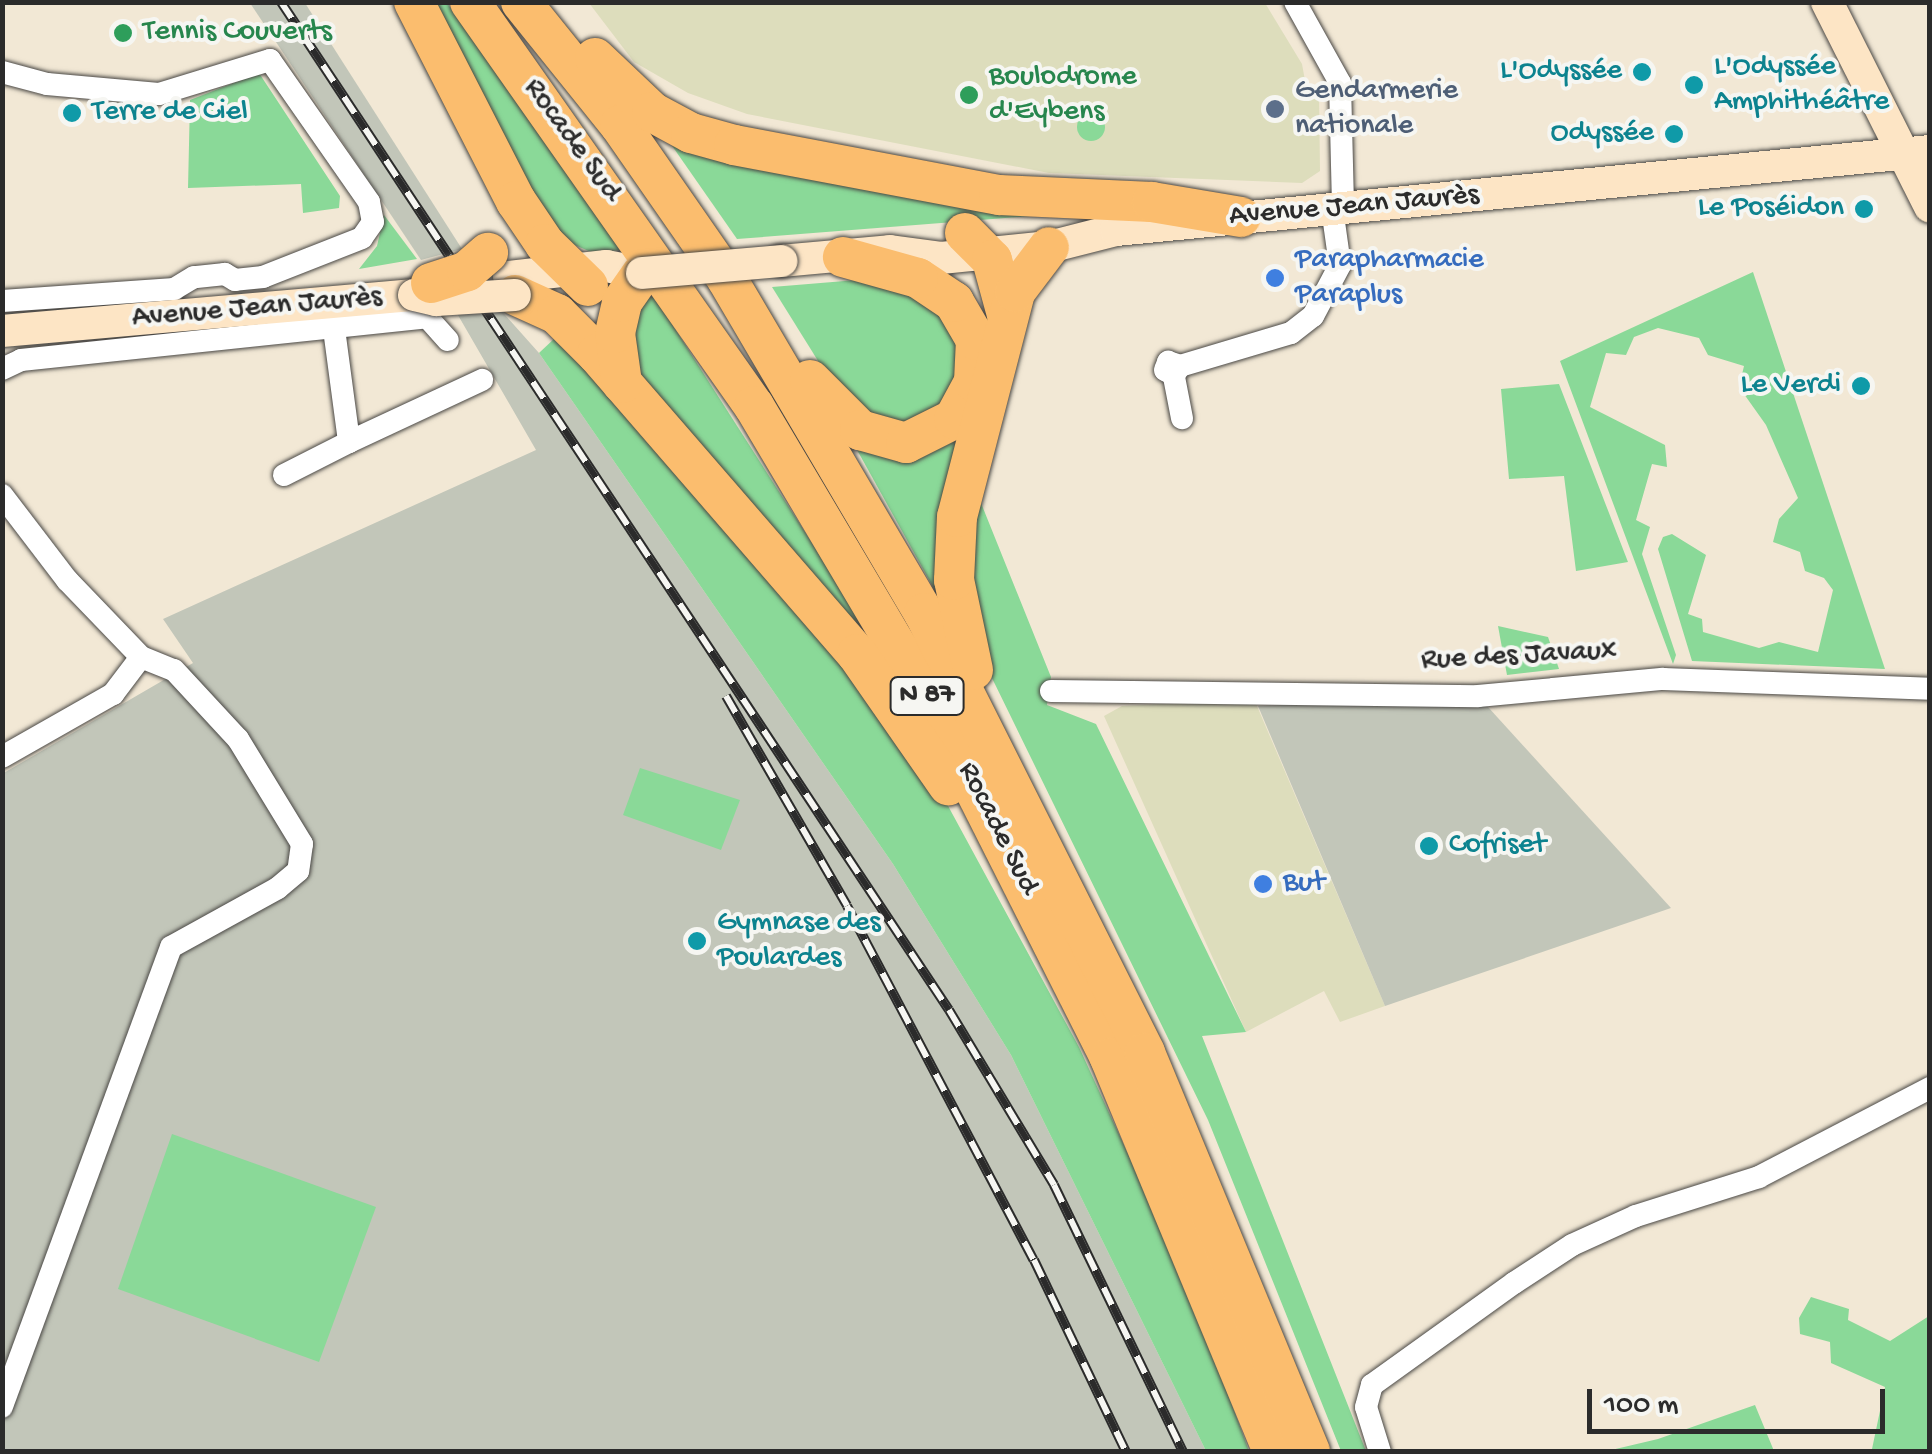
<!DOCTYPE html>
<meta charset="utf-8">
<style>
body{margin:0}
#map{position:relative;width:1932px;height:1454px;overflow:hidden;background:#f2e8d5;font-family:"Gochi Hand",sans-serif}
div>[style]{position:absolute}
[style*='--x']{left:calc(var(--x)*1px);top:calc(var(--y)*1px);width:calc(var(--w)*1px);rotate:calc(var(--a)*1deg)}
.built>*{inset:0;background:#ddddbc}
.industrial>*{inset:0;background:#c2c6b9}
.green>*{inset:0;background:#8ad998}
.round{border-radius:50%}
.roads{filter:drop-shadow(0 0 2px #494744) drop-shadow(0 0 2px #494744)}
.street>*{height:22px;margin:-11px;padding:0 11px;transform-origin:11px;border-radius:11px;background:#fff}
.secondary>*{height:32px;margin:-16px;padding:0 16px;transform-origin:16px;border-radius:16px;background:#fde5c5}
.highway>*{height:40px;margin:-20px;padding:0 20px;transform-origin:20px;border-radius:20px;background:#fbbd6e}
.rail>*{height:10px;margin-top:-5px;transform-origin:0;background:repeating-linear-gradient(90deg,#f6f6f2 0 19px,#2b2b2b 0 38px);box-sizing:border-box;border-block:2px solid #2b2b2b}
.bridges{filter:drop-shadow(0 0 2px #494744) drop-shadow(0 0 2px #494744)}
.secondary-bridge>*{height:32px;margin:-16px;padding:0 16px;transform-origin:16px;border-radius:16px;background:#fde5c5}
.highway-bridge>*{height:40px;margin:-20px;padding:0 20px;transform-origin:20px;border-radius:20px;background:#fbbd6e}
.dots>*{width:28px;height:28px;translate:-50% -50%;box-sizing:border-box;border:5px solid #f6f6f2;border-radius:50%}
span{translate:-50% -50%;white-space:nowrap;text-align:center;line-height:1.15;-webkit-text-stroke:8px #f6f6f2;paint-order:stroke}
.shield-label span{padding:2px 8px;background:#f6f6f2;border:2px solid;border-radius:8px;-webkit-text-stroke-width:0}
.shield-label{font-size:28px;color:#2b2b2b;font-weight:700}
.leisure-label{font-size:30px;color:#27864d}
.left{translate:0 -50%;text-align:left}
.culture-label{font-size:30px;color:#0d838f}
.right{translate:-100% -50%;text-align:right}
.service-label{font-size:30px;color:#4e5e75}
.street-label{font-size:30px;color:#2b2b2b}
.shop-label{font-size:30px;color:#366cbe}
.frame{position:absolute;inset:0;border:5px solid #2b2b2b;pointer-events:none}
.scale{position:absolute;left:1587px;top:1389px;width:298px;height:45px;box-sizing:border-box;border:5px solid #2b2b2b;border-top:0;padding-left:12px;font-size:30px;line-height:35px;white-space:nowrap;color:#2b2b2b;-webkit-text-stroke:8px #f6f6f2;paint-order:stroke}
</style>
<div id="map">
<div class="built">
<div style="clip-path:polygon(589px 3px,1265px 3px,1302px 64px,1306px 86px,1319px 92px,1320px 171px,1302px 183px,1049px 173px,747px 114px,688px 93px,634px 62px)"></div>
<div style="clip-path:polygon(1254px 699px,1385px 1006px,1340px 1022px,1324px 991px,1246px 1032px,1104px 716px,1122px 706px)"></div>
</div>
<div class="industrial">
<div style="clip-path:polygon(250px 3px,305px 3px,462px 249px,421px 260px)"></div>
<div style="clip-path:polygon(497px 306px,539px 353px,893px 864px,1011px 1055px,1206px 1451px,3px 1451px,2px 774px,193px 663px,163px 619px,536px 450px,455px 310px)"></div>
<div style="clip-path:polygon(1478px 696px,1671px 908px,1385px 1006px,1258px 706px)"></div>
</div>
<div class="green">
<div style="clip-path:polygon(423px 3px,447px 3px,624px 250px,591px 252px,570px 243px,536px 209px)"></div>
<div style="clip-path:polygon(259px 73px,340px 196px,339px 208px,303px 213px,301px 184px,188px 188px,190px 100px)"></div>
<div class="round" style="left:1077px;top:113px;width:28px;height:28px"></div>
<div style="clip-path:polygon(668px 140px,1056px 214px,737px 239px)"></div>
<div style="clip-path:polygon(384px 215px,417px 259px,359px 269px,377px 246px)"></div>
<div style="clip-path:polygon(1753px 272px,1797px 405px,1885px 669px,1692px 661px,1658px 549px,1663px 537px,1672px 534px,1706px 555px,1688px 614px,1702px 619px,1703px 632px,1759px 648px,1779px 642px,1818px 652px,1833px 590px,1824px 578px,1805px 571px,1800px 552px,1773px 542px,1779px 519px,1798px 498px,1766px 425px,1739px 387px,1744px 366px,1708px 355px,1699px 338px,1658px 328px,1634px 337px,1626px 355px,1606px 353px,1590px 407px,1665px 445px,1667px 467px,1652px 464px,1636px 520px,1650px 527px,1642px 554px,1676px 655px,1673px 664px,1560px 361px)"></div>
<div style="clip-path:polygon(857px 280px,918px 294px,952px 320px,962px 369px,944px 409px,910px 428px,868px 419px,838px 393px,772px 287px)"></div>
<div style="clip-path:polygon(654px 296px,904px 687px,633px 373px,635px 300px)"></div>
<div style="clip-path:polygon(556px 337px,857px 680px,947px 804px,1079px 1047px,1187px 1283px,1249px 1451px,1206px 1451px,1011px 1055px,893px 864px,539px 353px)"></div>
<div style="clip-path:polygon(1559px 384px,1628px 562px,1576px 571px,1564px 476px,1509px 479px,1501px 389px)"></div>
<div style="clip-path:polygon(974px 410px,939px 598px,856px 448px)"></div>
<div style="clip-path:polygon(979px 498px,1051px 677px,1047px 705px,1096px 724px,1246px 1032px,1202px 1036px,1366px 1451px,1341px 1451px,1208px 1120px,990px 674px,968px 598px)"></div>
<div style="clip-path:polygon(1498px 626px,1548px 637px,1559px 669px,1507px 675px)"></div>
<div style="clip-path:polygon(640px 768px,740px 800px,721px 850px,623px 815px)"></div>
<div style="clip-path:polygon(172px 1134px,376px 1207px,319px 1362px,118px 1289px)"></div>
<div style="clip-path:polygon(1811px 1297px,1849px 1309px,1848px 1320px,1890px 1341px,1929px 1316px,1929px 1451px,1872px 1449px,1885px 1387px,1831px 1363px,1830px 1342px,1800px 1334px,1799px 1318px)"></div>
<div style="clip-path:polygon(1755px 1405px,1774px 1451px,1607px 1451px,1658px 1439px)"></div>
</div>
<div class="roads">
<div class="street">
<div style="--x:1295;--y:2;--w:93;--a:60.9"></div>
<div style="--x:1340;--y:83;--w:123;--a:88.6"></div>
<div style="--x:2;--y:72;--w:47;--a:14.9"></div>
<div style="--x:47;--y:84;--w:112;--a:5.1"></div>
<div style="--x:159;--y:94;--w:116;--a:-17"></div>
<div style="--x:270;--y:60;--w:173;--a:55.1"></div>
<div style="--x:369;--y:202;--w:20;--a:79"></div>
<div style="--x:373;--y:222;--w:19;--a:125"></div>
<div style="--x:362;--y:238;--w:106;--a:158.5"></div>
<div style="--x:263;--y:277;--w:28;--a:174"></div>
<div style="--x:235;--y:280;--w:12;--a:-149"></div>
<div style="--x:225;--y:274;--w:31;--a:174"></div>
<div style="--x:194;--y:277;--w:23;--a:149"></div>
<div style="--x:174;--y:289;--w:172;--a:176"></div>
<div style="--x:334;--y:329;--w:114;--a:82.4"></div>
<div style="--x:349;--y:442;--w:147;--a:-25"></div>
<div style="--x:1180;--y:366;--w:11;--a:124"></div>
<div style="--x:1174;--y:375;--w:10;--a:-151"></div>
<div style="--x:1165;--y:370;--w:9;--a:-69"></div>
<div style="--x:1168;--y:362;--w:13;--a:18"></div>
<div style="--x:1180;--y:366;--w:116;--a:-16.6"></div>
<div style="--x:1291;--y:333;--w:28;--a:-38"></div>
<div style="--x:1313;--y:316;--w:58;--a:-62.1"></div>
<div style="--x:1340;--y:265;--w:58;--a:-98"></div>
<div style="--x:2;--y:369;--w:21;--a:-25"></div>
<div style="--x:21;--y:360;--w:408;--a:-6"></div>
<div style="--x:427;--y:317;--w:31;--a:48"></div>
<div style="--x:1174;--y:377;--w:42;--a:79"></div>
<div style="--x:284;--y:475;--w:73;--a:-26.9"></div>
<div style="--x:2;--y:495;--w:107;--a:52.6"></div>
<div style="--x:67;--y:580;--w:107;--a:46.1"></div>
<div style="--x:141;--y:657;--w:35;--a:22"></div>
<div style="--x:174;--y:670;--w:94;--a:47.2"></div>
<div style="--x:238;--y:739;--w:123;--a:58.6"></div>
<div style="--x:302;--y:844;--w:27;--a:98"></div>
<div style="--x:298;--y:871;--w:26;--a:140"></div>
<div style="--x:278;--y:888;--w:122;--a:151.1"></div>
<div style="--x:171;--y:947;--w:490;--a:110.2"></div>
<div style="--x:1051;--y:691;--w:427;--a:0.7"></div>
<div style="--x:1478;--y:696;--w:186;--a:-5.3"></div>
<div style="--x:1663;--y:679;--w:267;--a:2.1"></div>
<div style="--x:2;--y:757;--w:128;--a:-29.6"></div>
<div style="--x:113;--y:694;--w:46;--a:-52.9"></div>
<div style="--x:1380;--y:1452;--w:47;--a:-107.3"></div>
<div style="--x:1366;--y:1407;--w:23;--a:-75"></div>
<div style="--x:1372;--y:1385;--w:175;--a:-35.7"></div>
<div style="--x:1514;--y:1283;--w:69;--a:-33.2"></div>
<div style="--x:1572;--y:1245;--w:70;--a:-24.4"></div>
<div style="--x:1636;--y:1216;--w:129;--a:-17.6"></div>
<div style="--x:1759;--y:1177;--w:193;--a:-27.5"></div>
</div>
<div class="secondary">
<div style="--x:1827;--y:2;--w:229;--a:63.3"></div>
<div style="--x:781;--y:261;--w:109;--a:-5.2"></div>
<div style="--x:890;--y:251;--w:51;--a:7.8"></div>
<div style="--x:941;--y:258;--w:109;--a:-5.8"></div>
<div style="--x:1049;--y:247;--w:69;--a:-14.2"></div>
<div style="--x:1116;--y:230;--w:818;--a:-5.54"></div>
<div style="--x:509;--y:277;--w:98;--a:-6.5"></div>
<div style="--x:606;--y:266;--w:37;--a:11"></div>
<div style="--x:2;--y:331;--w:414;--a:-5"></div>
</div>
<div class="highway">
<div style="--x:414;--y:2;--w:224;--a:62.9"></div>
<div style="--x:516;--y:201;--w:52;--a:56"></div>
<div style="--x:545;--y:244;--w:60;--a:44.3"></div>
<div style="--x:470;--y:2;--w:494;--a:54.9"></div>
<div style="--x:754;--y:406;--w:357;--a:59.3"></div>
<div style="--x:936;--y:713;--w:386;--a:63.2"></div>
<div style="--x:1110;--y:1058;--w:426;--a:67.5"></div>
<div style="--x:521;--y:2;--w:158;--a:51.2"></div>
<div style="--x:620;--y:125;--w:188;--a:55.2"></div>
<div style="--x:727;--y:279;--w:388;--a:59.5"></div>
<div style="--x:924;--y:613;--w:492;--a:63.3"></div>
<div style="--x:1145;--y:1053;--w:432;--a:67.5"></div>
<div style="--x:595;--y:58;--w:79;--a:43.5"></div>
<div style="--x:652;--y:112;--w:44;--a:28.3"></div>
<div style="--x:691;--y:133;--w:45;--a:15.6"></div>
<div style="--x:734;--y:145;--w:270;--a:10.7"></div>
<div style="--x:999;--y:195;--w:153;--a:2.6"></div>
<div style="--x:1152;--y:202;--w:90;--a:9.6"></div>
<div style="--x:965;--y:233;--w:38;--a:45"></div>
<div style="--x:992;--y:260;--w:57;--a:74.7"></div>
<div style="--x:515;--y:295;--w:46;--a:24.3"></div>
<div style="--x:557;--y:314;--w:57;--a:45"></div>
<div style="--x:597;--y:354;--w:397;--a:49.1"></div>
<div style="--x:857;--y:654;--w:160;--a:55.2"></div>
<div style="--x:810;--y:380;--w:71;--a:45"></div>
<div style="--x:860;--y:430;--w:48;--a:15.8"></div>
<div style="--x:906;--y:443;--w:54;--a:-26.6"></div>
<div style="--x:954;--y:419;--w:42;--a:-61.6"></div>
<div style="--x:974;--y:382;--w:42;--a:-87.3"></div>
<div style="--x:976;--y:340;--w:44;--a:-120.1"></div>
<div style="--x:954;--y:302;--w:43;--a:-146.3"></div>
<div style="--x:918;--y:278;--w:78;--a:-164.4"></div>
<div style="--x:622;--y:383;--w:50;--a:-98"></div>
<div style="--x:615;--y:333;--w:32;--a:-77"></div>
<div style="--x:622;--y:302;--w:35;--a:-55"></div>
<div style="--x:973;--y:670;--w:92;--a:-101.9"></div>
<div style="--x:954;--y:580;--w:63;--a:-87.3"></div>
<div style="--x:957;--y:517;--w:232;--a:-75.5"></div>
<div style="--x:1015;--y:292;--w:56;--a:-52.9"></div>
</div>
</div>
<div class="rail">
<div style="--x:281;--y:2;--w:1209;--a:56.47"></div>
<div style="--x:949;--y:1010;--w:204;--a:59"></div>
<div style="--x:1054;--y:1185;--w:297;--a:64.2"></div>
<div style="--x:726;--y:696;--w:242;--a:60"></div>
<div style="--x:847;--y:906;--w:400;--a:62.2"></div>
<div style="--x:1034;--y:1260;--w:213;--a:64.4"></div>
</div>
<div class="bridges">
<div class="secondary-bridge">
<div style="--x:642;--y:273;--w:140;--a:-4.9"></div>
<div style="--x:414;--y:295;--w:23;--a:13"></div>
<div style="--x:436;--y:300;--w:79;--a:-3.6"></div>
</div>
<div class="highway-bridge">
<div style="--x:431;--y:283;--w:38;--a:-18"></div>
<div style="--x:467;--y:271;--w:28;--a:-41"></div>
</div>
</div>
<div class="dots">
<div style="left:123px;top:33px;background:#2e9e5b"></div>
<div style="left:1642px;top:72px;background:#0f9aa8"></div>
<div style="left:1694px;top:85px;background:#0f9aa8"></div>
<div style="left:969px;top:95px;background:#2e9e5b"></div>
<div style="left:1275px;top:109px;background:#5c6f8a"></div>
<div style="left:72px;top:113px;background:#0f9aa8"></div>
<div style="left:1674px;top:134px;background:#0f9aa8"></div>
<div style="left:1864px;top:209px;background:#0f9aa8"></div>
<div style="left:1275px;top:278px;background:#3f7fe0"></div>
<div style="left:1861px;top:386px;background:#0f9aa8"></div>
<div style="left:1429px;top:846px;background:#0f9aa8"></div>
<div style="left:1263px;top:884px;background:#3f7fe0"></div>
<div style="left:697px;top:941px;background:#0f9aa8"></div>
</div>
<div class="shield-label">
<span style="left:927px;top:696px">N 87</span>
</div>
<div class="leisure-label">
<span class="left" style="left:143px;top:33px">Tennis Couverts</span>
<span class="left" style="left:989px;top:95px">Boulodrome<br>d'Eybens</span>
</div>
<div class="culture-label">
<span class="left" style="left:1714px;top:85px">L'Odyssée<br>Amphithéâtre</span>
<span class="right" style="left:1622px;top:72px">L'Odyssée</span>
<span class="left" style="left:92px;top:113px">Terre de Ciel</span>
<span class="right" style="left:1654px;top:134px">Odyssée</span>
<span class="right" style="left:1844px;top:209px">Le Poséidon</span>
<span class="right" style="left:1841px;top:386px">Le Verdi</span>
<span class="left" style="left:1449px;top:846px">Cofriset</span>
<span class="left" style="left:717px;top:941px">Gymnase des<br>Poulardes</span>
</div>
<div class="service-label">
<span class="left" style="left:1295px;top:109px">Gendarmerie<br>nationale</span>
</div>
<div class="street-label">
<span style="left:571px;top:141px;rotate:54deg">Rocade Sud</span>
<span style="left:1354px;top:207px;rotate:-5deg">Avenue Jean Jaurès</span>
<span style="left:257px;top:309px;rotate:-5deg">Avenue Jean Jaurès</span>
<span style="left:1519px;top:657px;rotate:-3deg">Rue des Javaux</span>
<span style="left:997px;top:829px;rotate:63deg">Rocade Sud</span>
</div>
<div class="shop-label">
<span class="left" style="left:1295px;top:278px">Parapharmacie<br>Paraplus</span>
<span class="left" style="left:1283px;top:884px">But</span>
</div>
<div class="frame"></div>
<div class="scale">100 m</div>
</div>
